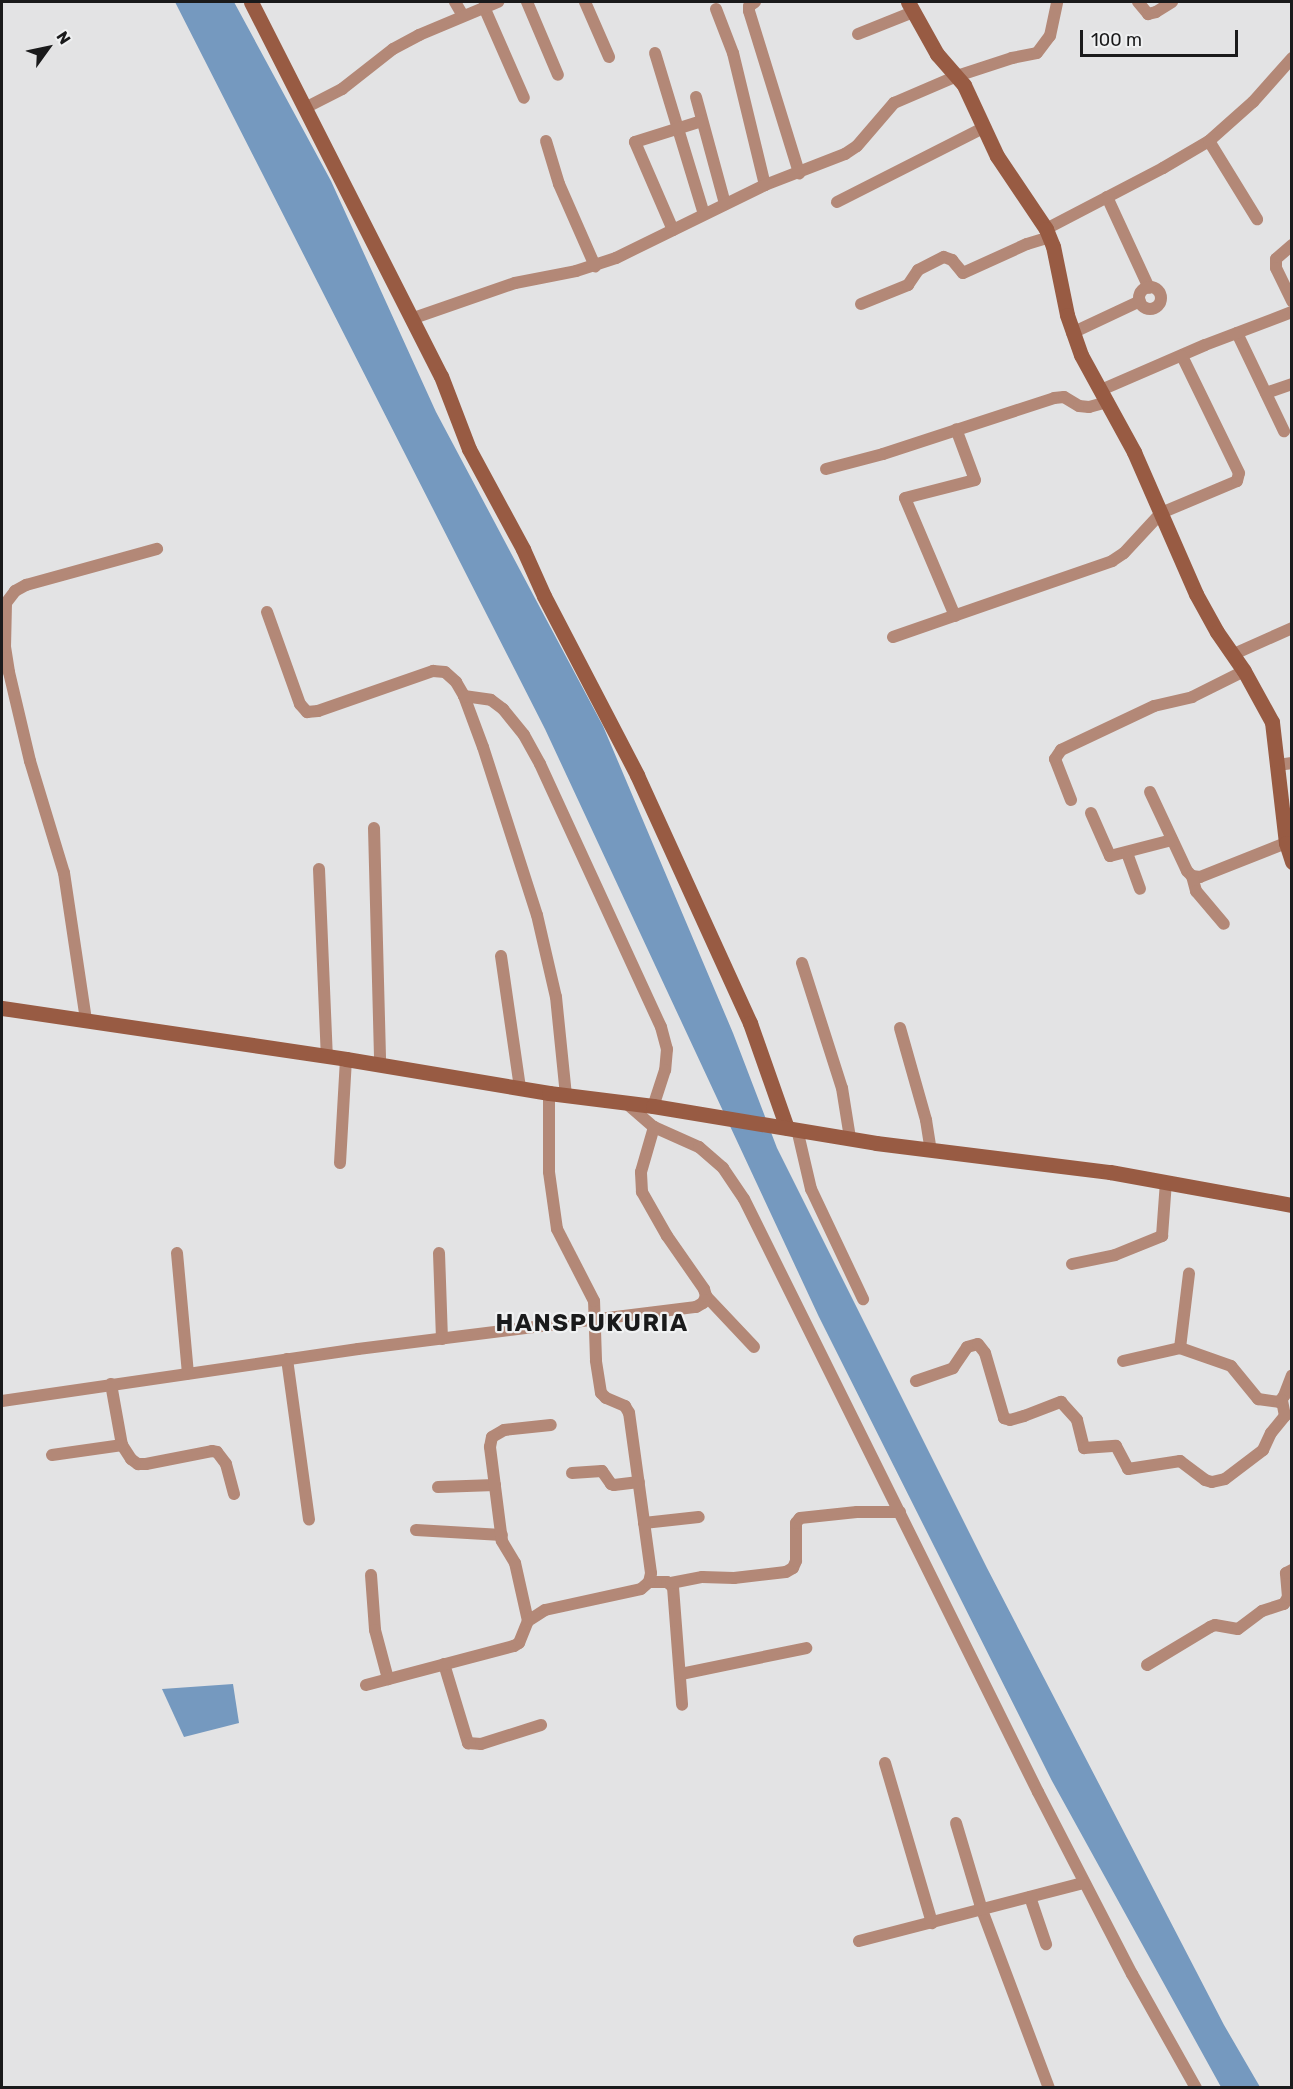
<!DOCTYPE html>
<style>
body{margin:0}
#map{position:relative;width:1293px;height:2089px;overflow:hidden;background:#e3e3e4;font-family:Rubik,sans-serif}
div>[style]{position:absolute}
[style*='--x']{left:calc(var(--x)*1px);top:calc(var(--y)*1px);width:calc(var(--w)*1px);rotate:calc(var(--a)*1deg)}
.water>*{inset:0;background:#7599bf}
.street>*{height:12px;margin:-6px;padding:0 6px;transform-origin:6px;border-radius:6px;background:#b38877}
.street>.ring{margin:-6px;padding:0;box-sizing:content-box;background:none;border:12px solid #b38877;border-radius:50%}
.secondary>*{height:15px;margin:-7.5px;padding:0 7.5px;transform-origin:7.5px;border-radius:7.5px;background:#985b43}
span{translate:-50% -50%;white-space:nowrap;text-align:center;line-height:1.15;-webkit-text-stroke:4.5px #f0f1f2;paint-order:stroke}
.district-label{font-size:24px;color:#1a1a1b;font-weight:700;letter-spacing:1.5px}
.frame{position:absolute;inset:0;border:3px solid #1a1a1b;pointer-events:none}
.north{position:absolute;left:18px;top:18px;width:60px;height:60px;-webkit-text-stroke:4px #f0f1f2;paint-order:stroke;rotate:57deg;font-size:16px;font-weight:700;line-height:24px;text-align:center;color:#1a1a1b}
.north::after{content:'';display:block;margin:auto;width:21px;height:27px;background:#1a1a1b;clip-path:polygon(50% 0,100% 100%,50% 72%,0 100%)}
.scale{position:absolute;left:1080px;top:30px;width:158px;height:27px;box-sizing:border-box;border:3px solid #1a1a1b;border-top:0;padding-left:8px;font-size:18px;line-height:21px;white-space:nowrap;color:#1a1a1b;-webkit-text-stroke:4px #f0f1f2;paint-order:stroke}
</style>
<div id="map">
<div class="water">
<div style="clip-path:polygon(175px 2px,234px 2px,331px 181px,436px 412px,603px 726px,733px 1033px,777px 1148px,987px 1568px,1224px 2025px,1260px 2087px,1221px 2087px,1052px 1781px,819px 1317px,545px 729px)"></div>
<div style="clip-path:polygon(233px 1684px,239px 1723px,184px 1737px,162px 1689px)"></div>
</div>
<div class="street">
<div style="--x:455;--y:2;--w:16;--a:60"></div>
<div style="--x:527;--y:2;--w:79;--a:67"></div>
<div style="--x:585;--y:2;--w:60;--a:66.4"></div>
<div style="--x:755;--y:2;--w:7;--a:146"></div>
<div style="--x:749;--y:6;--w:5;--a:90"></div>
<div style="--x:749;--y:11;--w:170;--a:72.8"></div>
<div style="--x:1138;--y:2;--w:16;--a:50"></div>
<div style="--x:1148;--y:14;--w:8;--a:-14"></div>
<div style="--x:1156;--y:12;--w:19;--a:-32"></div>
<div style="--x:484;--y:7;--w:99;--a:66.3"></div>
<div style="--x:716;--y:9;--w:47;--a:68.9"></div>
<div style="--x:733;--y:53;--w:136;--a:76.4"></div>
<div style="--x:858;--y:34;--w:59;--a:-21.8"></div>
<div style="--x:655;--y:53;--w:168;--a:73.1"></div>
<div style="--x:696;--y:97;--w:111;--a:74.8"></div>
<div style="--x:305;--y:108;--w:42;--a:-27.2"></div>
<div style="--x:342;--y:89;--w:65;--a:-38.1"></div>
<div style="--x:393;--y:49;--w:30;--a:-28"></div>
<div style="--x:419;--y:35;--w:86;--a:-22.7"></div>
<div style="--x:546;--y:141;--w:45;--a:73.2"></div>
<div style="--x:559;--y:184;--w:90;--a:66.3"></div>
<div style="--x:1209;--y:141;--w:92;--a:58.4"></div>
<div style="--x:1107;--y:197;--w:100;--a:65.2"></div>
<div style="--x:837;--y:202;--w:164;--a:-26.9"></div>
<div style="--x:1046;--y:229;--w:132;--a:-27.5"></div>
<div style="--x:1163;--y:168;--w:53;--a:-30.4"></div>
<div style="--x:1209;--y:141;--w:59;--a:-41.6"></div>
<div style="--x:1253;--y:102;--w:59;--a:-48.4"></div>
<div style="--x:673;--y:230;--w:96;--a:-113.4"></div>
<div style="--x:635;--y:142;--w:70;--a:-17.4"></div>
<div style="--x:1292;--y:245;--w:21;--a:139"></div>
<div style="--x:1276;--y:259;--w:9;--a:90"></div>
<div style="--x:1276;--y:268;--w:37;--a:64"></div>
<div class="ring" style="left:1139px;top:287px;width:10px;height:10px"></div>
<div style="--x:861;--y:304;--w:51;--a:-22"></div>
<div style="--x:908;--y:285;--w:18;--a:-56"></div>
<div style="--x:918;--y:270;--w:29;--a:-27"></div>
<div style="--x:944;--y:257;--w:9;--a:21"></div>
<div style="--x:952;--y:260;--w:17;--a:50"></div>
<div style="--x:963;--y:273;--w:70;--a:-24.4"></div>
<div style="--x:1027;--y:244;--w:24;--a:-17"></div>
<div style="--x:411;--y:319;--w:110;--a:-19.1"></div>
<div style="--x:515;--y:283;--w:62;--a:-11.1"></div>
<div style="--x:576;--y:271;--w:42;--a:-18"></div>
<div style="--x:616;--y:258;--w:166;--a:-26.1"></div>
<div style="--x:765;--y:185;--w:86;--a:-21.2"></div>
<div style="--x:845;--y:154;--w:14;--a:-34"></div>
<div style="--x:857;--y:146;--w:57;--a:-49.3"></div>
<div style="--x:894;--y:103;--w:69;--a:-23.2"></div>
<div style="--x:957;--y:76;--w:58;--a:-18.1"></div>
<div style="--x:1012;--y:58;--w:25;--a:-11"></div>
<div style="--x:1037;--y:53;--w:21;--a:-53"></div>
<div style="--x:1050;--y:36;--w:35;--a:-78"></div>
<div style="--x:1072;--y:333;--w:75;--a:-25.2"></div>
<div style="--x:1237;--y:333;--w:109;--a:64.4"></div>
<div style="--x:1101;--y:390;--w:113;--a:-23.4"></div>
<div style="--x:1205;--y:345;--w:93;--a:-20.8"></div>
<div style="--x:1266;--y:393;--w:28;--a:-19"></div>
<div style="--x:826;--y:469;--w:59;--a:-14.7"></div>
<div style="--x:883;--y:454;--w:180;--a:-18.1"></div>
<div style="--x:1054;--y:398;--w:10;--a:-6"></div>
<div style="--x:1064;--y:397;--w:17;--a:31"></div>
<div style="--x:1079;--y:406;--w:10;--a:6"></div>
<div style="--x:1089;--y:407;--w:20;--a:-15"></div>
<div style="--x:267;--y:612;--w:98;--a:70.3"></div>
<div style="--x:300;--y:704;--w:11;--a:49"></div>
<div style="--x:307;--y:712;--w:11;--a:-5"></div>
<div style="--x:318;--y:711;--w:122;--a:-19.2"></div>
<div style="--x:433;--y:671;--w:12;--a:5"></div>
<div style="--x:445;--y:672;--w:15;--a:42"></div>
<div style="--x:456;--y:682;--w:16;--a:60"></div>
<div style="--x:464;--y:696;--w:54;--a:69.6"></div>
<div style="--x:483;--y:747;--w:176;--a:72.2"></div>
<div style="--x:537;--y:915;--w:84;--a:77"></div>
<div style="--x:556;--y:997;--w:99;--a:84.2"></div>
<div style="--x:955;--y:616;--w:128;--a:-113"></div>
<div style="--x:905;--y:498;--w:72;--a:-14.4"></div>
<div style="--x:975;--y:480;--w:54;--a:-110.4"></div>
<div style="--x:893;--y:637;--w:232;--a:-19.1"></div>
<div style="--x:1112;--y:561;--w:14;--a:-34"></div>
<div style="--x:1124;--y:553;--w:54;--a:-47.2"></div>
<div style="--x:1161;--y:513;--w:82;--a:-22.8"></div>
<div style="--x:1237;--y:481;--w:8;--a:-76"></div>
<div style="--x:1239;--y:473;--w:130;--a:-116"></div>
<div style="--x:1234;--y:654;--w:64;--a:-24.1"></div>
<div style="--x:464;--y:696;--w:27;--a:8"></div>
<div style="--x:491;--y:700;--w:15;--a:37"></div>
<div style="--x:503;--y:709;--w:33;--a:51"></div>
<div style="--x:524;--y:735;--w:33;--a:61"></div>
<div style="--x:540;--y:764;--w:289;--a:65.3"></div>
<div style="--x:661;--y:1027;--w:23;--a:75"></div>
<div style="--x:667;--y:1049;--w:21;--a:95"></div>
<div style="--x:665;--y:1070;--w:38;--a:108"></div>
<div style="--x:1278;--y:765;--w:14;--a:-8"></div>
<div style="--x:1150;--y:792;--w:87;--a:64.9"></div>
<div style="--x:1187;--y:871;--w:7;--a:45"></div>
<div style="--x:1192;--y:876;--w:8;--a:7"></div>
<div style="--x:1200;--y:877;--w:92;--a:-21.6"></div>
<div style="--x:1071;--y:800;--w:44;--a:-111.3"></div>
<div style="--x:1055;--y:759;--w:11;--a:-56"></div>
<div style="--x:1061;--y:750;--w:103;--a:-25.3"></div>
<div style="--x:1154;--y:706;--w:39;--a:-13"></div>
<div style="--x:1192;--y:697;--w:58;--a:-26.6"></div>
<div style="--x:1091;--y:813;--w:47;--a:66.2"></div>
<div style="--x:1110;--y:856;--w:64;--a:-14.5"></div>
<div style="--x:374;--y:828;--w:237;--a:88.5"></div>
<div style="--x:1127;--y:853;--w:38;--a:70"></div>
<div style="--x:319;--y:869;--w:187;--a:87.6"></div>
<div style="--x:1192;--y:876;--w:16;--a:75"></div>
<div style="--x:1196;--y:891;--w:43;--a:49.7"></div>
<div style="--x:501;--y:956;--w:133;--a:81.8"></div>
<div style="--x:802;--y:963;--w:131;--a:72.3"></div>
<div style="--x:842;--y:1088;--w:51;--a:80.9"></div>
<div style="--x:86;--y:1020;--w:149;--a:-98.5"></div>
<div style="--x:64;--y:873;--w:117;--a:-106.9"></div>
<div style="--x:30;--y:761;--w:91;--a:-103.3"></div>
<div style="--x:9;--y:672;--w:25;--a:-99"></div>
<div style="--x:5;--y:647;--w:44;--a:-88.7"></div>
<div style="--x:6;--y:603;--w:15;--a:-53"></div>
<div style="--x:15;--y:591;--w:13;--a:-29"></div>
<div style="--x:26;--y:585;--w:136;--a:-15.4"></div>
<div style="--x:900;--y:1028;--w:96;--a:74.2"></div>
<div style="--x:926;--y:1120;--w:30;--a:81"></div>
<div style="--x:626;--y:1103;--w:37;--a:41"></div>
<div style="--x:654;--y:1127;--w:49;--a:24"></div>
<div style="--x:699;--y:1147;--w:32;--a:41"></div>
<div style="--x:723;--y:1168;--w:37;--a:56"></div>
<div style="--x:744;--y:1199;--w:662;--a:63.63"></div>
<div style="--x:1038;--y:1792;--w:205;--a:62.7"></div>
<div style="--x:1132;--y:1974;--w:131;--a:60.7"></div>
<div style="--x:797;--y:1129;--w:62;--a:76.9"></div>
<div style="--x:811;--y:1189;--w:122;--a:64.7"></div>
<div style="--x:340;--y:1163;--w:104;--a:-86.7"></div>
<div style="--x:177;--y:1253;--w:121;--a:84.8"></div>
<div style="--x:439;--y:1253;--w:86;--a:88"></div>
<div style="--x:1072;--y:1264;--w:44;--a:-11.8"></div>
<div style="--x:1115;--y:1255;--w:51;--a:-22"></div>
<div style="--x:1162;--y:1236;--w:54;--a:-85.8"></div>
<div style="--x:706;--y:1296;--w:70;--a:46.7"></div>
<div style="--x:1180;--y:1348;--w:75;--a:-83.1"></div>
<div style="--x:287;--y:1359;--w:162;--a:82.2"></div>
<div style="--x:1123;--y:1361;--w:58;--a:-12.8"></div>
<div style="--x:1180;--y:1348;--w:54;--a:19.4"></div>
<div style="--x:1231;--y:1366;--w:43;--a:50.7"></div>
<div style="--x:1258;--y:1399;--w:21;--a:8"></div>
<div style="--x:1279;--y:1402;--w:8;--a:-50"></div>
<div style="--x:1284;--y:1396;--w:22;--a:-69"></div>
<div style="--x:916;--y:1381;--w:39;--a:-19"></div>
<div style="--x:953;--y:1368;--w:25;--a:-56"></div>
<div style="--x:967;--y:1347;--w:11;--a:-15"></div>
<div style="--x:978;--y:1344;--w:11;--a:52"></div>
<div style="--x:985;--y:1353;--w:68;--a:73.7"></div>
<div style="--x:1004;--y:1418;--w:6;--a:18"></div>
<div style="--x:1010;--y:1420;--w:15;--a:-16"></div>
<div style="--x:1024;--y:1416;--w:40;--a:-21"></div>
<div style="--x:1061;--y:1402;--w:24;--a:48"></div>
<div style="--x:1077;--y:1420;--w:29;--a:76"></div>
<div style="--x:1084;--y:1448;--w:32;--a:-4"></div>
<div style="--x:1116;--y:1446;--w:26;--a:62"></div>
<div style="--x:1128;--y:1469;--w:53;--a:-8.7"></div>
<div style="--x:1180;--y:1461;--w:31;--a:37"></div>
<div style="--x:1205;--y:1480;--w:7;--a:16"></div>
<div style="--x:1212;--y:1482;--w:13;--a:-13"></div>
<div style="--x:1225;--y:1479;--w:48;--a:-37.3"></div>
<div style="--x:1263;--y:1450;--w:19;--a:-65"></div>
<div style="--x:1271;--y:1433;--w:22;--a:-51"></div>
<div style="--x:1285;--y:1416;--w:16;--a:-101"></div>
<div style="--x:111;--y:1384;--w:62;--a:79.8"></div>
<div style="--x:122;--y:1445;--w:17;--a:57"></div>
<div style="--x:131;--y:1459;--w:9;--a:36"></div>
<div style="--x:138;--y:1464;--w:8;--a:0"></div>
<div style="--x:146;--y:1464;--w:67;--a:-11.1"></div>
<div style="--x:212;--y:1451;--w:5;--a:11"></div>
<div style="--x:217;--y:1452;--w:15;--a:53"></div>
<div style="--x:226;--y:1464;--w:31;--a:75"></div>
<div style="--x:2;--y:1401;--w:360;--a:-8.3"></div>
<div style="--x:358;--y:1349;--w:341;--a:-7.1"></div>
<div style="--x:696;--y:1307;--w:8;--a:-30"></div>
<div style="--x:703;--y:1303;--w:8;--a:-67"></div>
<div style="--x:706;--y:1296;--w:7;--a:-106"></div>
<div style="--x:704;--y:1289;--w:65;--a:-124.9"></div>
<div style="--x:667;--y:1236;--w:51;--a:-119.6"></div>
<div style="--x:642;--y:1192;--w:20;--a:-93"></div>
<div style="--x:641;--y:1172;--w:47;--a:-73.9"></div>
<div style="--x:52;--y:1455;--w:71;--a:-8.1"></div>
<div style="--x:572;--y:1473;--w:30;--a:-4"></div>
<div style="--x:602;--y:1471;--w:16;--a:55"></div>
<div style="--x:611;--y:1484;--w:3;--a:18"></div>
<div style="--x:614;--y:1485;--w:25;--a:-7"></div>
<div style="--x:438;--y:1487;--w:57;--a:-2"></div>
<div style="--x:644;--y:1523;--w:55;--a:-6.2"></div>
<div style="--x:416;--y:1530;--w:86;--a:3.3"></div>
<div style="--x:371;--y:1575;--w:55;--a:85.8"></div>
<div style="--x:375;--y:1630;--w:51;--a:75.1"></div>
<div style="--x:649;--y:1582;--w:18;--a:0"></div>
<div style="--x:667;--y:1582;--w:8;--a:40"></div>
<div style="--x:673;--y:1587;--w:118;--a:85.6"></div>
<div style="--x:671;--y:1583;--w:32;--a:-11"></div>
<div style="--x:702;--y:1577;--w:32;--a:2"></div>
<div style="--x:734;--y:1578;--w:52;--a:-6.6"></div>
<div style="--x:786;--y:1572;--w:8;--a:-30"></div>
<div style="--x:793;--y:1568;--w:8;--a:-67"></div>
<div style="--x:796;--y:1561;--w:38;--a:-90"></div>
<div style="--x:796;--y:1523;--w:6;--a:-51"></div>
<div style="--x:800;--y:1518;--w:57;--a:-6"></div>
<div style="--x:857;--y:1512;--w:43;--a:0"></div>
<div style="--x:528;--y:1621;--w:59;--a:-102.6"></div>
<div style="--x:515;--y:1563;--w:26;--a:-121"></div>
<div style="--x:502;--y:1541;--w:95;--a:-97.3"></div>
<div style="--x:490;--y:1447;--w:10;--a:-79"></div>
<div style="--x:492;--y:1437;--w:14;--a:-30"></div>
<div style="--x:504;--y:1430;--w:47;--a:-6.1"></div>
<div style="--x:444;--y:1664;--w:83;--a:73.1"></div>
<div style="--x:468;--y:1743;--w:13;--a:4"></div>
<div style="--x:481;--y:1744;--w:63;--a:-17.6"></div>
<div style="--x:1147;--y:1665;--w:74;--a:-31.1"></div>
<div style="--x:1210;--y:1627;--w:5;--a:-22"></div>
<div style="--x:1215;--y:1625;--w:23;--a:10"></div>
<div style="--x:1238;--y:1629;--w:30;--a:-37"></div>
<div style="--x:1262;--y:1611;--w:23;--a:-18"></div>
<div style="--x:1284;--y:1604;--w:8;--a:-60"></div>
<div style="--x:1288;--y:1597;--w:24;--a:-95"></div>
<div style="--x:1286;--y:1573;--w:7;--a:-27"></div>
<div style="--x:681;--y:1674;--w:128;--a:-11.7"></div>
<div style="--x:366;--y:1685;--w:153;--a:-14.8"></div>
<div style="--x:514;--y:1646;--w:6;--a:-31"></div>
<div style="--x:519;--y:1643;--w:24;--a:-68"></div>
<div style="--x:528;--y:1621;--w:20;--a:-33"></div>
<div style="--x:545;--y:1610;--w:98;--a:-12.3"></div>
<div style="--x:641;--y:1589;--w:11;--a:-41"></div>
<div style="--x:649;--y:1582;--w:9;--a:-77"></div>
<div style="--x:651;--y:1573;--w:162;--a:-97.8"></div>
<div style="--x:629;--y:1413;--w:8;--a:-120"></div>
<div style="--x:625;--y:1406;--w:21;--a:-157"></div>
<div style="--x:606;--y:1398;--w:7;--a:-135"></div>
<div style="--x:601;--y:1393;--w:33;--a:-99"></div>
<div style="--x:596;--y:1360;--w:59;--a:-91.9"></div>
<div style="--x:594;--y:1301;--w:81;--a:-117.2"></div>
<div style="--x:557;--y:1229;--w:58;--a:-98"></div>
<div style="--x:549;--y:1172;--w:79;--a:-90"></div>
<div style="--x:885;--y:1763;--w:167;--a:73.6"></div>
<div style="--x:956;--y:1823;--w:91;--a:73.4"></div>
<div style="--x:982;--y:1910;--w:190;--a:69.4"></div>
<div style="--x:1030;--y:1897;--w:50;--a:71.2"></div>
<div style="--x:859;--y:1941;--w:232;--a:-14.5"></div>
</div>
<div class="secondary">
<div style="--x:251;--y:2;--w:419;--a:63.1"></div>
<div style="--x:441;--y:376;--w:78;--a:69"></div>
<div style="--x:469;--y:449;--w:114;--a:61.6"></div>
<div style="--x:523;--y:549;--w:51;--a:65.9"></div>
<div style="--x:544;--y:596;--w:202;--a:62.5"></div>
<div style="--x:637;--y:775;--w:273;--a:65.5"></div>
<div style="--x:750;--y:1023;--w:111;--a:70.6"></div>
<div style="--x:908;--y:2;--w:60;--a:60.9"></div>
<div style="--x:937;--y:54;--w:41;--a:48.9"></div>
<div style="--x:964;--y:85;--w:78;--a:65.1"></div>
<div style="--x:997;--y:156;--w:88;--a:56.1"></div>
<div style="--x:1046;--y:229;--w:18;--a:68"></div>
<div style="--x:1053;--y:246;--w:70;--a:78.5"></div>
<div style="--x:1067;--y:315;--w:42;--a:70.7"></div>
<div style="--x:1081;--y:355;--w:111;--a:61.3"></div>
<div style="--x:1134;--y:452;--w:155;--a:66.4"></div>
<div style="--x:1196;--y:594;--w:43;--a:61.1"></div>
<div style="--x:1217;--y:632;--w:47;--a:55.3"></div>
<div style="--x:1244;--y:671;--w:58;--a:61.2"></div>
<div style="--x:1272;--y:722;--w:122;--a:83.4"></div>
<div style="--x:1286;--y:843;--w:20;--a:72"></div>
<div style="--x:2;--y:1008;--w:348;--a:8.4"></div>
<div style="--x:346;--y:1059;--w:206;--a:9.5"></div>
<div style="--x:549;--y:1093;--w:105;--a:7.1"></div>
<div style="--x:653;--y:1106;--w:226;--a:9.4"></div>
<div style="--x:876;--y:1143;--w:236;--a:7.1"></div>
<div style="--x:1110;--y:1172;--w:185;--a:10.3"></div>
</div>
<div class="district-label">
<span style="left:592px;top:1324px">HANSPUKURIA</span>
</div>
<div class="frame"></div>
<div class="north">N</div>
<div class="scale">100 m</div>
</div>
